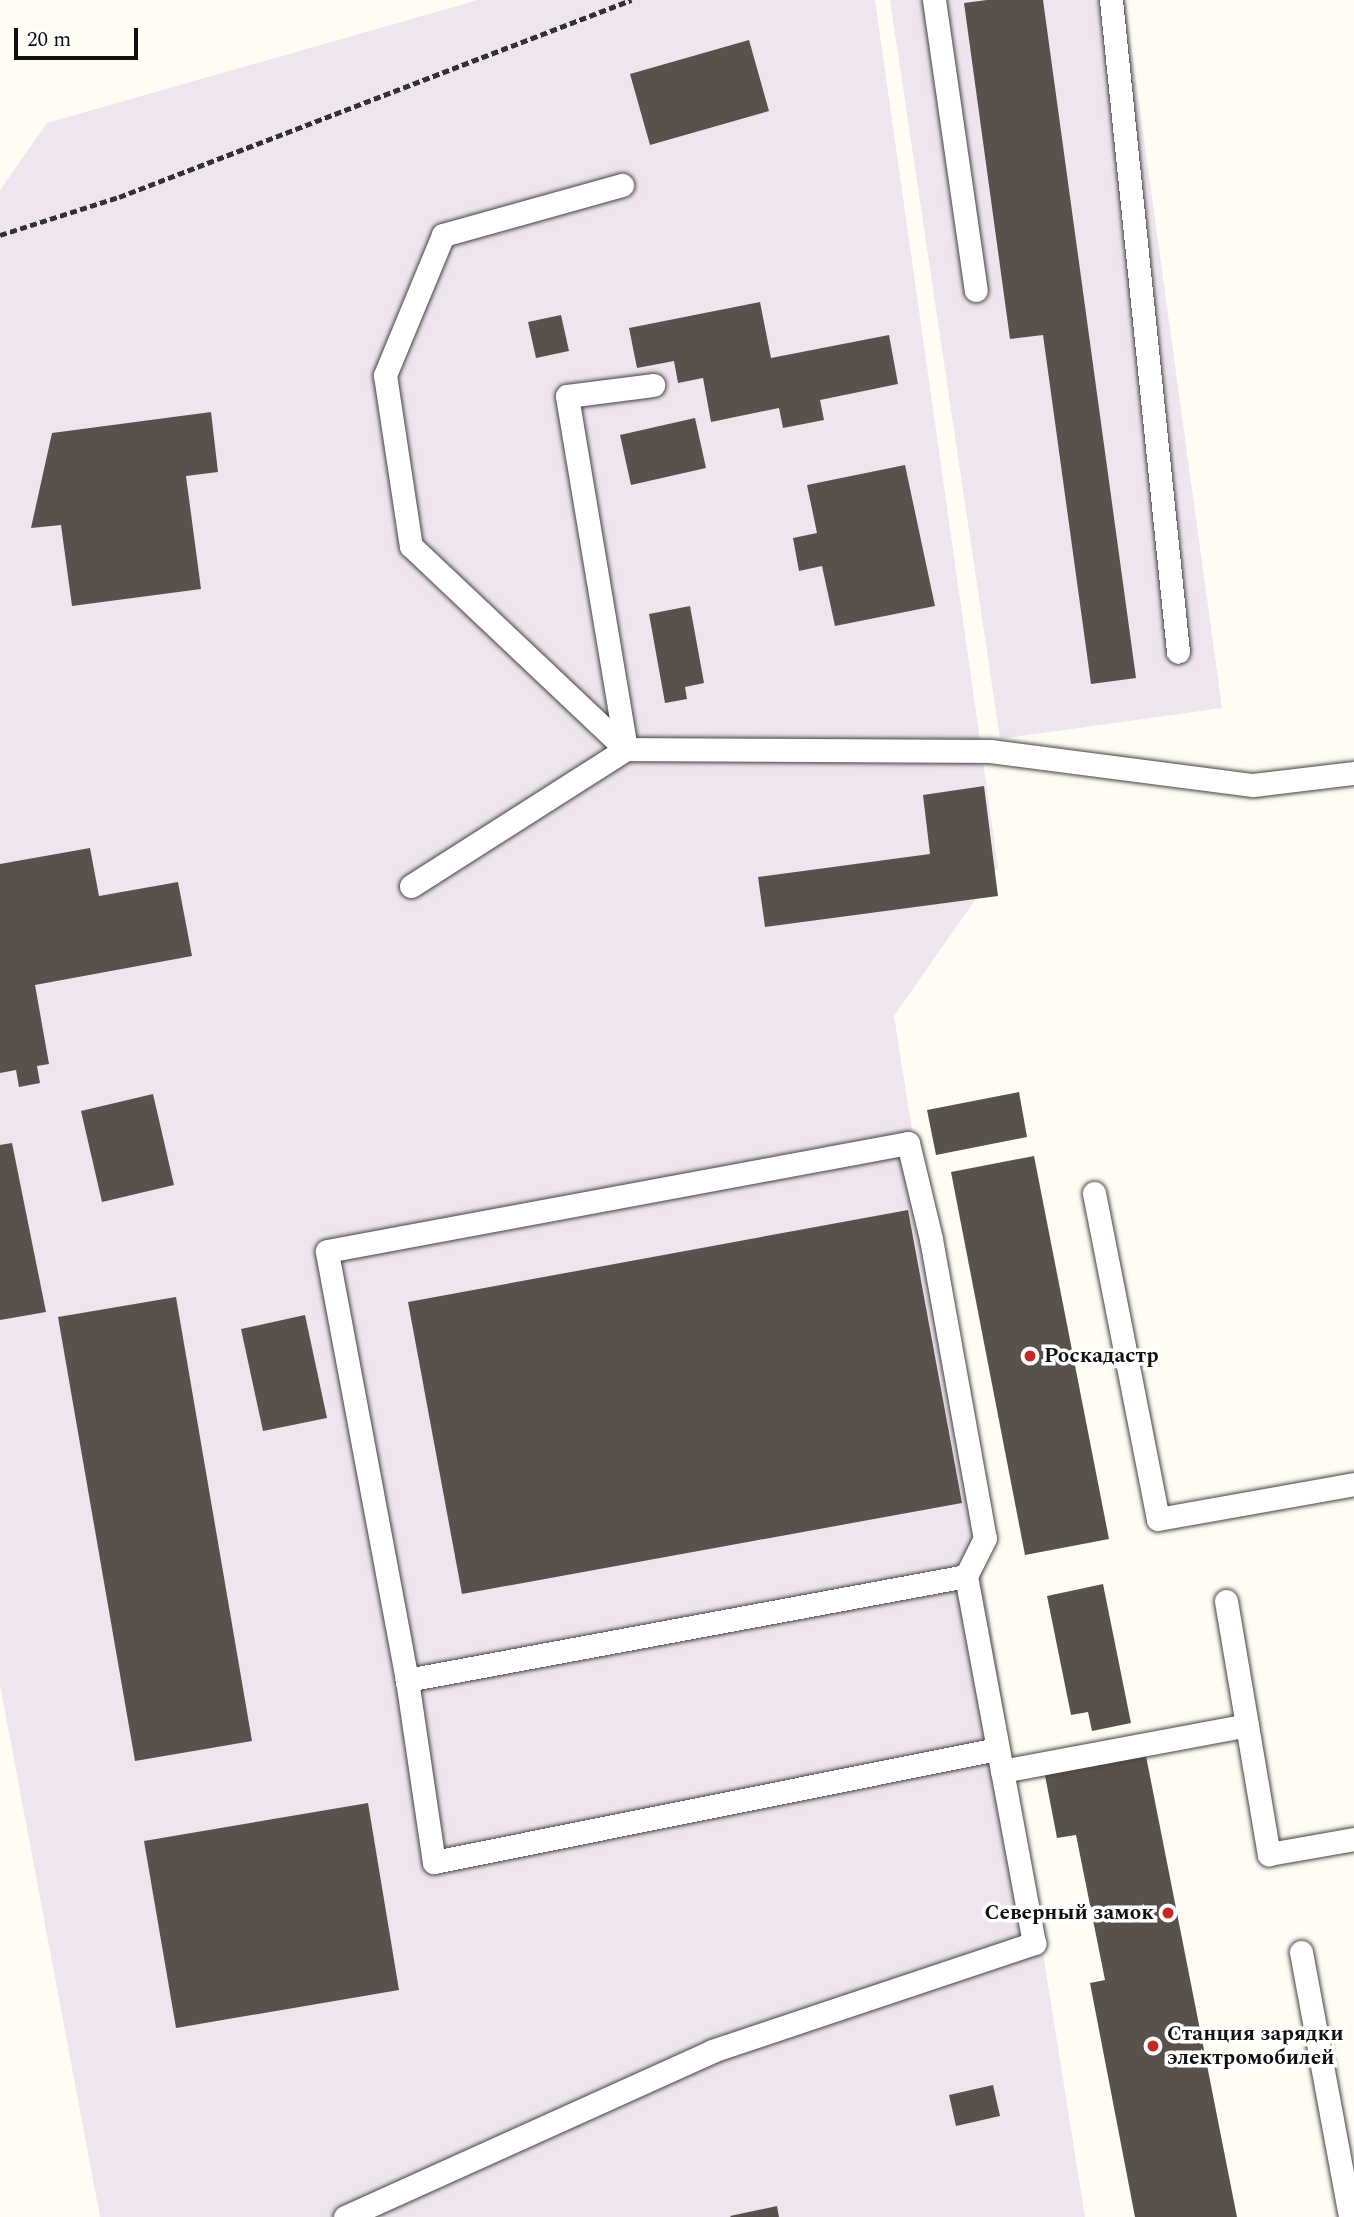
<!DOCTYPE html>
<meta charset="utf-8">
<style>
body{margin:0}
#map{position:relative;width:1354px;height:2217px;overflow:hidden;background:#fffdf3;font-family:Spectral,serif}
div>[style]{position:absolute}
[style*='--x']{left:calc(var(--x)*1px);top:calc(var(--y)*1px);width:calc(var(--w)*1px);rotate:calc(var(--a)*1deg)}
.industrial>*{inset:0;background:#eee5ee}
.building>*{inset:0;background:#59524c}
.path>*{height:4.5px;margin-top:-2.25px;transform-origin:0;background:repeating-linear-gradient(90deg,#323232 0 7px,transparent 0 10.5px)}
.roads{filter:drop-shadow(0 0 2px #434343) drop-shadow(0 0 2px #434343)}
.service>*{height:23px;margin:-11.5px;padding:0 11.5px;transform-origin:11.5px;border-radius:11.5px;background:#fff}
.dots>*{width:19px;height:19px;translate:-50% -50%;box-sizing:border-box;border:4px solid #fff;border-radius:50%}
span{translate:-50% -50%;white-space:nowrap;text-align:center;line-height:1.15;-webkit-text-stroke:7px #fff;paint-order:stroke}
.poi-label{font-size:21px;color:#101010;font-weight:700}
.left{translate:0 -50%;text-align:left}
.right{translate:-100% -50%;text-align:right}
.scale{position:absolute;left:14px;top:28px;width:124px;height:32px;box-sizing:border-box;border:4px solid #101010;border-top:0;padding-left:9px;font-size:21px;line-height:24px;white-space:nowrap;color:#101010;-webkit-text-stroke:5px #fff;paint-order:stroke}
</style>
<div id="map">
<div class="industrial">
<div style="clip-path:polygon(478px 0,875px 0,998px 867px,894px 1016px,1085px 2217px,100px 2217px,0 1685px,0 190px,47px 123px)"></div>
<div style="clip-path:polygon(890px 0,1125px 0,1222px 708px,1000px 739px)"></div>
</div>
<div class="building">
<div style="clip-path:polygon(987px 0,1043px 0,1136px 678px,1091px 684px,1043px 335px,1010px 339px,964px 3px)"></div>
<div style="clip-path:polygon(749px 40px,769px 111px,650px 145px,630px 74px)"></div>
<div style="clip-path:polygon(760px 302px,771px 358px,889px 335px,898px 384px,820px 400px,824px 420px,783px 428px,779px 408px,711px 422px,703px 378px,678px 383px,674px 361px,637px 368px,629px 328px)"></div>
<div style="clip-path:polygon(561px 315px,569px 351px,536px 358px,528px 322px)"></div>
<div style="clip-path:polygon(211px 412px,218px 472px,186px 476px,201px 589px,72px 606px,61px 525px,31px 528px,52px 433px)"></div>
<div style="clip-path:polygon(695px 418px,706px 468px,631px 485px,620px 435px)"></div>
<div style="clip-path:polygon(905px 465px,935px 606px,835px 626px,822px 566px,799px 571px,793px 538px,817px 533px,807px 485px)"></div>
<div style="clip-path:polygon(690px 606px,704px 683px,685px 687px,687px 699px,665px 703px,649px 614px)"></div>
<div style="clip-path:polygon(984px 786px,998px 896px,765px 927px,758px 877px,930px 854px,923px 795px)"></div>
<div style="clip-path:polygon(90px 848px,99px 896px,178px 882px,192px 956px,35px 985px,49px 1064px,37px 1066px,40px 1083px,19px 1087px,16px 1070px,0 1073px,0 864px)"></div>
<div style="clip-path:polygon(1019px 1092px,1027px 1137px,936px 1155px,927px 1110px)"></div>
<div style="clip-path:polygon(153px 1094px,174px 1185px,102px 1202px,81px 1111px)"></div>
<div style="clip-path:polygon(12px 1143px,46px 1312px,0 1320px,0 1145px)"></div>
<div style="clip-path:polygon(1034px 1156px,1109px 1539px,1025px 1555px,951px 1172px)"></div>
<div style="clip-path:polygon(908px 1210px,962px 1503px,462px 1594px,408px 1302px)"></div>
<div style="clip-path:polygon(176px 1297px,252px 1741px,135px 1761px,58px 1317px)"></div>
<div style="clip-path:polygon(305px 1315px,327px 1418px,263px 1431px,241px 1329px)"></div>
<div style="clip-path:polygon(1103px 1584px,1131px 1723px,1092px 1731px,1088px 1712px,1071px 1715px,1047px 1596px)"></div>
<div style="clip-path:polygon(1145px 1751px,1237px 2217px,1135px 2217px,1090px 1983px,1105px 1980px,1076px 1835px,1057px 1838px,1044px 1770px)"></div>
<div style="clip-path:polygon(368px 1803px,399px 1990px,176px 2028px,144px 1841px)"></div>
<div style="clip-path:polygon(993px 2085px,1000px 2116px,956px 2126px,949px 2095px)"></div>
<div style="clip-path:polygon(777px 2206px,779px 2217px,731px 2217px,730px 2216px)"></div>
</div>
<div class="path">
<div style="--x:0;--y:235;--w:125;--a:-17.7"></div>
<div style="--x:119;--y:197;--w:549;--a:-21.05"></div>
</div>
<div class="roads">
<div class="service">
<div style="--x:934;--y:0;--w:293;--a:81.8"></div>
<div style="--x:1111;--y:0;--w:655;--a:84.13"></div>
<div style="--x:622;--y:185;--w:186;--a:164.4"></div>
<div style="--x:443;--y:235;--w:152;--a:112.5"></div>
<div style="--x:385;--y:375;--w:173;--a:81.4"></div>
<div style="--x:411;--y:546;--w:296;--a:43.4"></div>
<div style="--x:626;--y:749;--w:358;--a:-99.5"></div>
<div style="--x:567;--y:396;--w:87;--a:-7.3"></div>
<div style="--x:411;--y:886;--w:255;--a:-32.5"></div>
<div style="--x:626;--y:749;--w:364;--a:0.3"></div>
<div style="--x:990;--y:751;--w:265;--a:7.4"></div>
<div style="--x:1253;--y:785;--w:102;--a:-6.8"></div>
<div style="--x:1094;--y:1193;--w:332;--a:78.9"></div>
<div style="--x:1158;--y:1519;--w:199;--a:-10.1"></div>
<div style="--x:1226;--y:1601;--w:257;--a:80.4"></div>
<div style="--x:1269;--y:1854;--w:86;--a:-10"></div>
<div style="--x:407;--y:1680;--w:436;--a:-100.6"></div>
<div style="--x:327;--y:1251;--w:591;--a:-10.53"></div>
<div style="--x:908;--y:1143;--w:99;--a:76.5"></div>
<div style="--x:931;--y:1239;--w:304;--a:79.8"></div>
<div style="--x:985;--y:1538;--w:42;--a:116.6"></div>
<div style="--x:1002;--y:1771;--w:249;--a:-10.6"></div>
<div style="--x:1301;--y:1952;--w:269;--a:79.5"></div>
<div style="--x:345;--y:2217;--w:403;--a:-24.3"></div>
<div style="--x:712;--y:2051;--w:340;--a:-18.5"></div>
<div style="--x:1034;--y:1943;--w:373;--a:-100.5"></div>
<div style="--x:966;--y:1576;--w:569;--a:169.46"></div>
<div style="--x:407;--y:1680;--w:184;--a:81.6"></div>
<div style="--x:434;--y:1862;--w:574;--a:-11.35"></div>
</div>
</div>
<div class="dots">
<div style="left:1030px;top:1356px;background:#c32925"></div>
<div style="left:1168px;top:1913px;background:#c32925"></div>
<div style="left:1153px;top:2046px;background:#c32925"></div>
</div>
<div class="poi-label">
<span class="left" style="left:1044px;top:1356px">Роскадастр</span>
<span class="right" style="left:1154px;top:1913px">Северный замок</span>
<span class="left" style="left:1167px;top:2046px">Станция зарядки<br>электромобилей</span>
</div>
<div class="scale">20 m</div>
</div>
